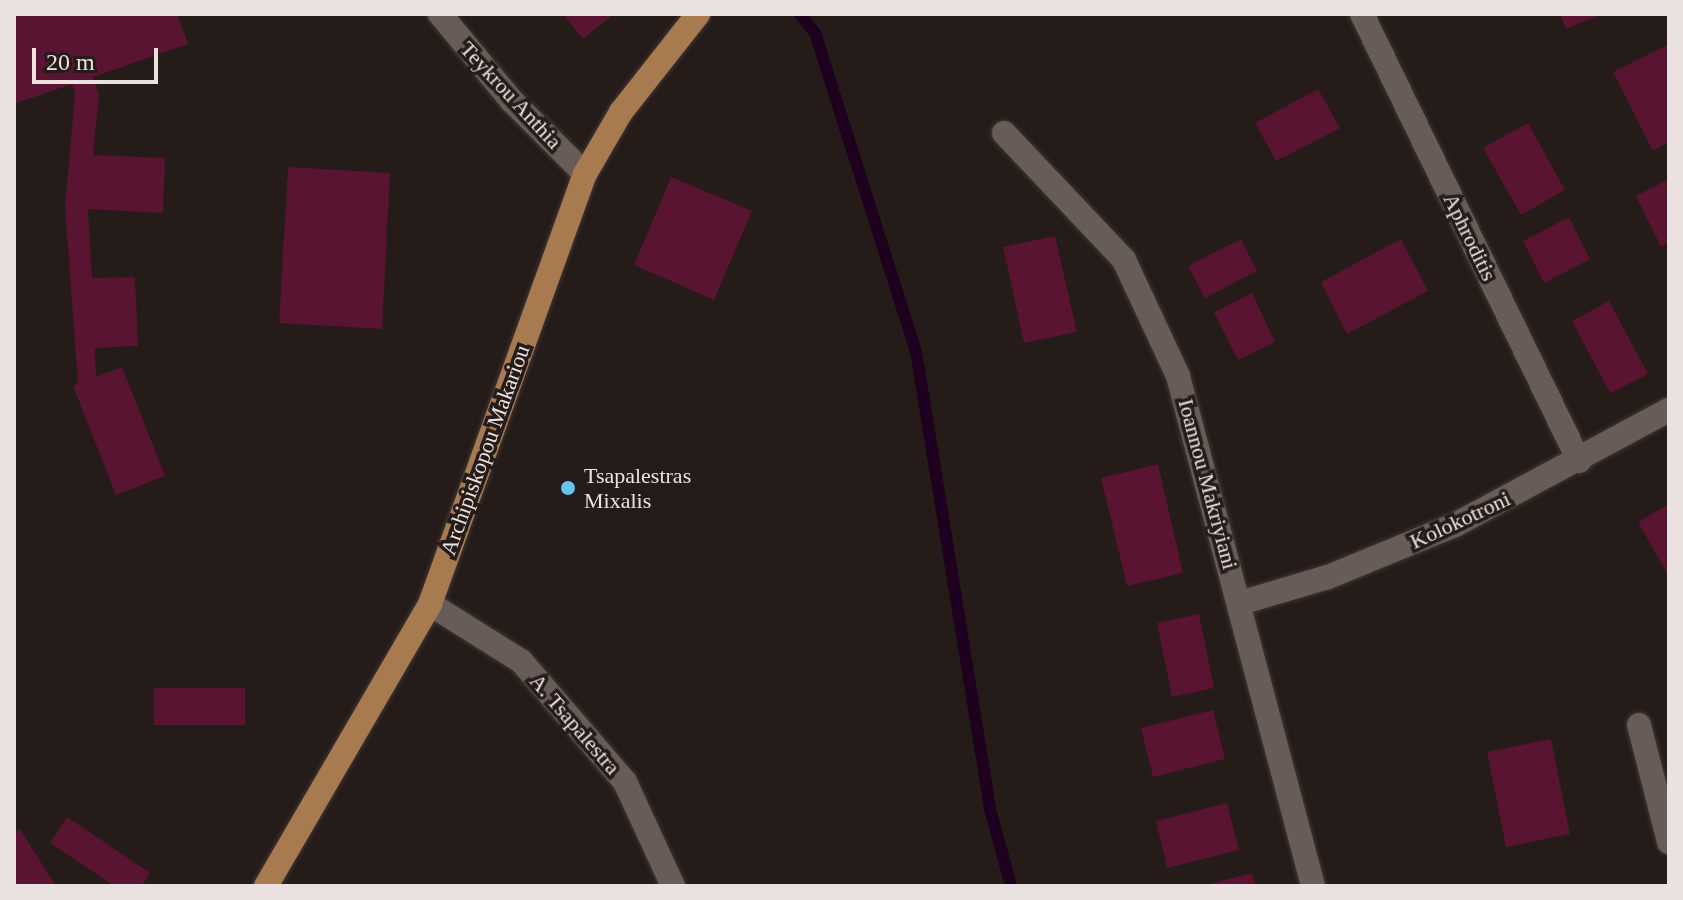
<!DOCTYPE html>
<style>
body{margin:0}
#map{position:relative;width:1683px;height:900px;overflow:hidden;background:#251b19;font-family:Georgia,serif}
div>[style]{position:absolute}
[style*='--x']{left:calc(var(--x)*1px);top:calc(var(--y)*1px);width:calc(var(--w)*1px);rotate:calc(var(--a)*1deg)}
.stream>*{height:12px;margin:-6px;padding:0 6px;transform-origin:6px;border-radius:6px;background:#1e001f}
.building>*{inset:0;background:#581431}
.roads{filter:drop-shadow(0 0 2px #3e3635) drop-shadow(0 0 2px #3e3635)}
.minor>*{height:24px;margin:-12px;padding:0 12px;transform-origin:12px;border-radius:12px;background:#685c59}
.major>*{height:24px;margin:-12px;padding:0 12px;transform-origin:12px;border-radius:12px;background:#a87a4f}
.dots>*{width:22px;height:22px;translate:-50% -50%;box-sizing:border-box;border:4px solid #251b19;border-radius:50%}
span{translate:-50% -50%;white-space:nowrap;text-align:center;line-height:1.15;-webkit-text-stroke:7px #251b19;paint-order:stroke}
.street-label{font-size:22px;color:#eae2e1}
.poi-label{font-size:22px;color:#eae2e1}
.left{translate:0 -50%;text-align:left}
.frame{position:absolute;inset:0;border:16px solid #eae2e1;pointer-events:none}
.scale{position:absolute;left:32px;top:48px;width:126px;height:36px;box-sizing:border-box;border:4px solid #eae2e1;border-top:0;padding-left:10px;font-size:24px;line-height:28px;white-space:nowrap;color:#eae2e1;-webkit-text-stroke:6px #251b19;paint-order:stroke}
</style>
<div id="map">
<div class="stream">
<div style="--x:800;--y:14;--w:24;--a:52"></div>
<div style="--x:815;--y:33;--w:334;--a:72.4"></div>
<div style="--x:916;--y:351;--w:464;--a:80.8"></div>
<div style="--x:990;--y:809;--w:80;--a:74.7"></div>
</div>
<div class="building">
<div style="clip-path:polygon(14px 14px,177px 14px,188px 44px,93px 77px,99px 94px,93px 155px,165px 158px,163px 213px,88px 209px,92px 278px,135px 277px,138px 346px,95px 348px,96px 377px,122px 367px,165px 476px,116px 495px,73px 386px,78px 384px,65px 207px,75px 93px,72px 84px,14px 104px)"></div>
<div style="clip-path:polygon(563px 14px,614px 14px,583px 39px)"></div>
<div style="clip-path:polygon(1560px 14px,1602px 14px,1566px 29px)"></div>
<div style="clip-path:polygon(1669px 44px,1669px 142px,1653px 151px,1613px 72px)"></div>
<div style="clip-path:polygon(1318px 89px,1340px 128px,1276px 161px,1255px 123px)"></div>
<div style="clip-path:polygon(1528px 123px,1565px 190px,1521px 215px,1483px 148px)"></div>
<div style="clip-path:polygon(288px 167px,390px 173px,382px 329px,279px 323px)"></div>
<div style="clip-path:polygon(671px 177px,752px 211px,714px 300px,634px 265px)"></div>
<div style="clip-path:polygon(1669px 179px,1669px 243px,1661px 247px,1636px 196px)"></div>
<div style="clip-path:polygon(1569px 217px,1590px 259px,1544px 283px,1523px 241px)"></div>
<div style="clip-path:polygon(1055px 236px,1077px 332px,1024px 343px,1003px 247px)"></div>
<div style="clip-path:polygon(1241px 239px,1257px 271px,1205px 298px,1188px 266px)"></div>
<div style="clip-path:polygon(1401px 239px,1428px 291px,1347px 334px,1321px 282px)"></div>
<div style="clip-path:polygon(1252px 293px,1275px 342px,1238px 360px,1214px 312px)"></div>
<div style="clip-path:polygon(1609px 301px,1648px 374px,1610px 393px,1572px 321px)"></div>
<div style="clip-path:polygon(1158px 464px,1183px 573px,1127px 586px,1101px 478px)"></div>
<div style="clip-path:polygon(1669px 504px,1669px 577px,1638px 522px)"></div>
<div style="clip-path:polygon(1199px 614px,1214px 688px,1172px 697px,1157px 623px)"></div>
<div style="clip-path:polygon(154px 688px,245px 688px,245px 725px,154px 725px)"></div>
<div style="clip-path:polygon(1213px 710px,1225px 759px,1153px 777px,1141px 728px)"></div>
<div style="clip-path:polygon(1551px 739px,1570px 834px,1506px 847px,1487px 752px)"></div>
<div style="clip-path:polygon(1227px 803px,1239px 850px,1167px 868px,1156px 821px)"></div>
<div style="clip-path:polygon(67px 817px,150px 873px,142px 886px,114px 886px,50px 843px)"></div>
<div style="clip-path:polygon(20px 829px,56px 886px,14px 886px,14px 833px)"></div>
<div style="clip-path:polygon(1252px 873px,1255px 886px,1206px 886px,1206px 885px)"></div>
</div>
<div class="roads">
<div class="minor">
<div style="--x:440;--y:14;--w:113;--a:50.4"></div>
<div style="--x:512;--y:101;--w:103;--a:45"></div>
<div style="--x:1362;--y:14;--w:497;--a:64.1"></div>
<div style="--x:1004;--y:133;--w:175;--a:46.6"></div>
<div style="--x:1124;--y:260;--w:128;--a:65"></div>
<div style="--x:1178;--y:376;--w:528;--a:75.17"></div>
<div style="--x:1240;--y:603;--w:92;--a:-16.5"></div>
<div style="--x:1328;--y:577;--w:137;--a:-22.3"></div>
<div style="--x:1455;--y:525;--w:243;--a:-28.3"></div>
<div style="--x:430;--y:604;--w:107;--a:32.1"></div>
<div style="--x:521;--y:661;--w:160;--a:49.3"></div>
<div style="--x:625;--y:782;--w:115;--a:65.2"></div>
<div style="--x:1639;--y:725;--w:121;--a:75.6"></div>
</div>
<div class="major">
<div style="--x:266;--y:886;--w:326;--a:-59.8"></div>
<div style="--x:430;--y:604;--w:457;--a:-70.2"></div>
<div style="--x:585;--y:174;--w:72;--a:-59.9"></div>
<div style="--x:621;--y:112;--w:125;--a:-51.8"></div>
</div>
</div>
<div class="dots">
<div style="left:568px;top:488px;background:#64c5ee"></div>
</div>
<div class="street-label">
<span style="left:511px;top:95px;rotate:47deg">Teykrou Anthia</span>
<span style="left:1470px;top:237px;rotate:64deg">Aphroditis</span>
<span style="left:485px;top:450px;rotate:-70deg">Archipiskopou Makariou</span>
<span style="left:1208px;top:484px;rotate:75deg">Ioannou Makriyiani</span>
<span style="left:1460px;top:520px;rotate:-25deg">Kolokotroni</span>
<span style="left:575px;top:724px;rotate:49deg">A. Tsapalestra</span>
</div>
<div class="poi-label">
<span class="left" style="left:584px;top:488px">Tsapalestras<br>Mixalis</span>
</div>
<div class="frame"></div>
<div class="scale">20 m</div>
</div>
